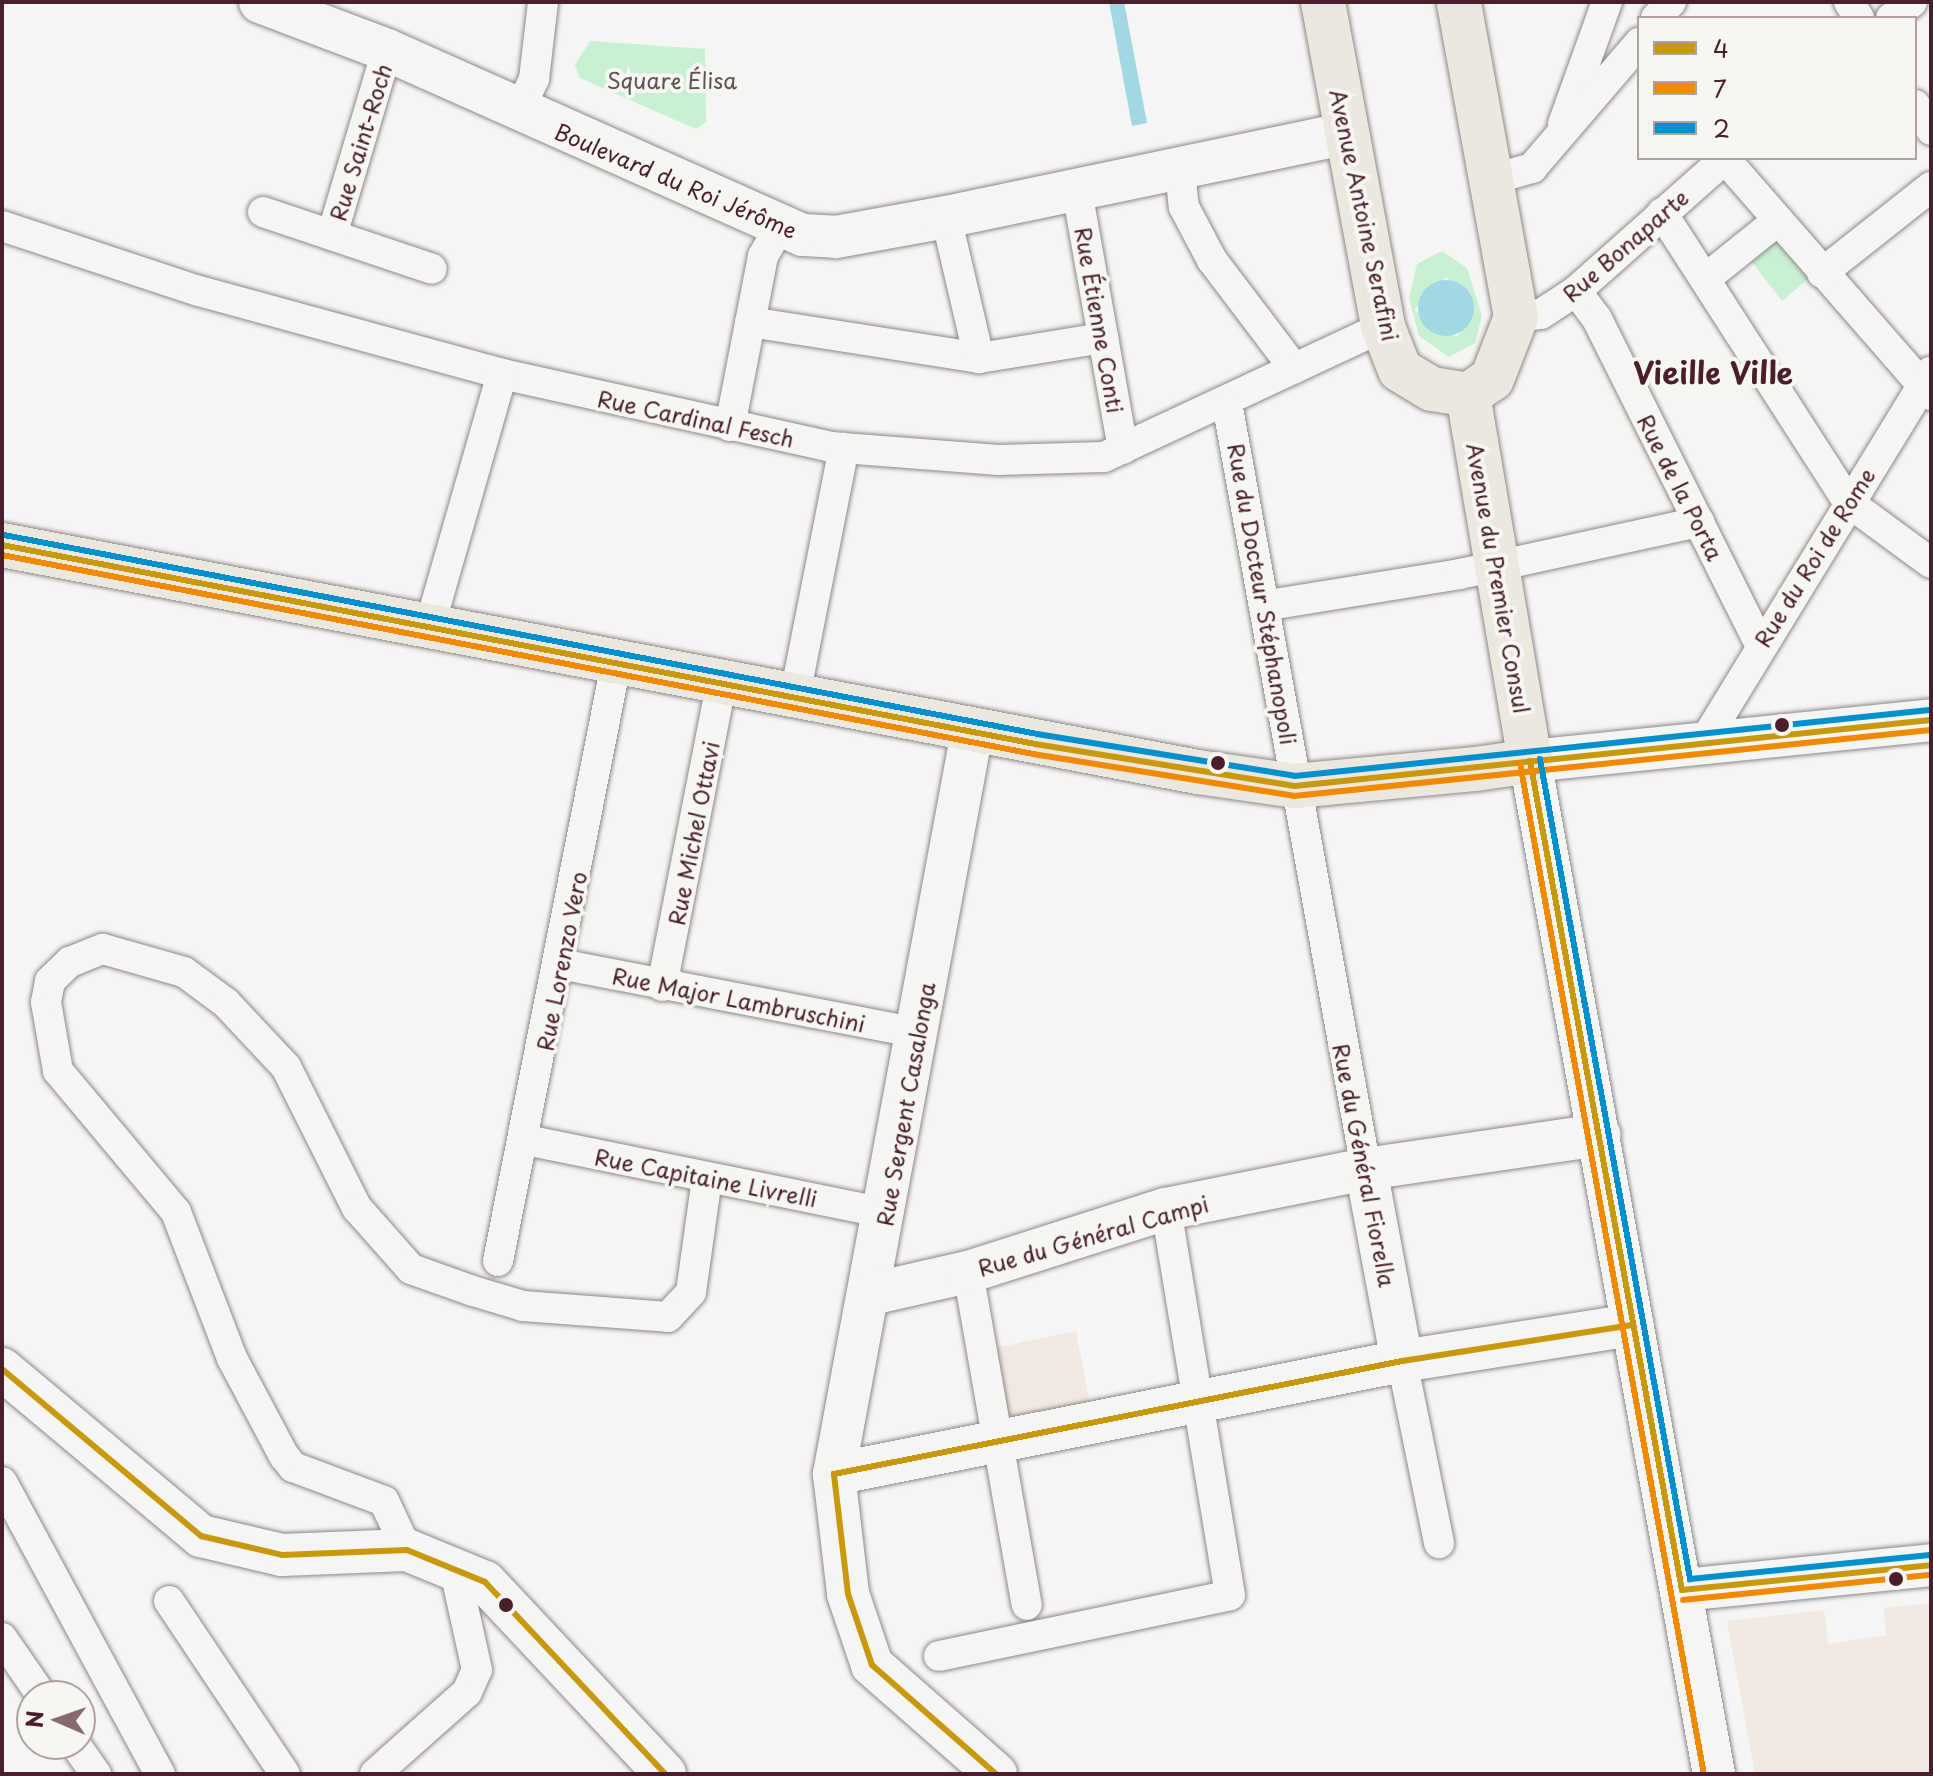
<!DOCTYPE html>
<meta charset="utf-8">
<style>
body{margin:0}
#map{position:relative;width:1933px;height:1776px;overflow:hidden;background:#f5f5f3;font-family:"Playpen Sans",sans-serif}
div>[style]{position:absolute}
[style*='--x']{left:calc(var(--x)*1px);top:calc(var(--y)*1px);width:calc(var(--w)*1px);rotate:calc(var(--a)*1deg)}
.built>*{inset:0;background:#f1e8e2}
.green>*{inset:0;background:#c8f0d3}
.water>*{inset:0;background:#a2d7e4}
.round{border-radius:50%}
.roads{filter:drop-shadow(0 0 2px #8f8788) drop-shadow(0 0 2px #8f8788)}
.street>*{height:30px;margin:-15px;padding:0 15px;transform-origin:15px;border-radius:15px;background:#f5f5f3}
.secondary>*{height:42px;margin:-21px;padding:0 21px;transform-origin:21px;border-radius:21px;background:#f5f5f3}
.primary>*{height:44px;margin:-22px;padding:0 22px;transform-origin:22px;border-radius:22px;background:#ece8df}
.bus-1>*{height:6px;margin:-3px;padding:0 3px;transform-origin:3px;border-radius:3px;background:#c8980d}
.bus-2>*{height:6px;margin:-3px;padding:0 3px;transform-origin:3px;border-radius:3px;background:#f08a00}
.bus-3>*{height:6px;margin:-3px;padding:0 3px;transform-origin:3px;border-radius:3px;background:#0090cd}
.dots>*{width:22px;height:22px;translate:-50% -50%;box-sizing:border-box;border:4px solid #f6f6f2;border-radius:50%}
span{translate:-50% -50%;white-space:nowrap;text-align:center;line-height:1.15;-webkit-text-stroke:8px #f6f6f2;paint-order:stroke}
.park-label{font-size:22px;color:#60524e}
.street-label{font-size:22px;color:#4a1f2b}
.district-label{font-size:30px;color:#4a1f2b;font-weight:700}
.frame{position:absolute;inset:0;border:4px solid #4a1f2b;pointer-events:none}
.legend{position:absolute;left:1637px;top:16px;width:280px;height:144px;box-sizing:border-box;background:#f6f6f2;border:2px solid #b1a0a2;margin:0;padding:10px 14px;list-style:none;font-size:24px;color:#4a1f2b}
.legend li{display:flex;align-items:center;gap:16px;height:40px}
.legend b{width:40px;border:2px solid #b1a0a2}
.north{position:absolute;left:16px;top:1680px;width:80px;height:80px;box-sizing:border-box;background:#f6f6f2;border:2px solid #b1a0a2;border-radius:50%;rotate:272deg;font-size:22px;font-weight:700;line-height:32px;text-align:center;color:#4a1f2b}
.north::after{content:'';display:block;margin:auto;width:28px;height:36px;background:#866a71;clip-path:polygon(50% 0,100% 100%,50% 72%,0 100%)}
</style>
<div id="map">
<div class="built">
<div style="clip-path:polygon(1076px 1331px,1091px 1410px,1007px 1426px,995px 1348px)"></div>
<div style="clip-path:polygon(1931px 1603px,1931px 1774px,1755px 1774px,1727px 1621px,1824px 1610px,1828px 1644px,1886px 1635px,1884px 1608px)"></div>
</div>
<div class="green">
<div style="clip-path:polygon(590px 41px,705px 49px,706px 122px,696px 129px,580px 78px,575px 65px)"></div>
<div style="clip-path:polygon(1774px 231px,1814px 274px,1782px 301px,1746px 254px)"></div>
<div style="clip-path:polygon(evenodd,1442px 251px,1467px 268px,1482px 316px,1475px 343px,1449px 357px,1419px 336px,1409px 298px,1417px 264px,1442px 251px,1446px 277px,1465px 293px,1472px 313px,1457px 337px,1414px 310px,1446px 277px)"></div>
</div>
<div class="water">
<div style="clip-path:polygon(1109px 2px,1124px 2px,1147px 123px,1132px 126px)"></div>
<div class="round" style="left:1418px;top:280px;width:56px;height:56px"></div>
</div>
<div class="roads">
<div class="street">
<div style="--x:1849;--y:2;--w:19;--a:58"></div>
<div style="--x:1656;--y:18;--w:22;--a:-47"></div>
<div style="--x:1891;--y:18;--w:26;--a:-37"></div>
<div style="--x:1915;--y:105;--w:30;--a:57"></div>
<div style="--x:518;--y:112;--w:37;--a:-64"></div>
<div style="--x:534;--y:79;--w:78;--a:-83.3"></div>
<div style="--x:1563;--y:124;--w:130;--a:-70.2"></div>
<div style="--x:1725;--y:159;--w:313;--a:48.9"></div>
<div style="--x:1180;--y:171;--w:36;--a:84"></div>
<div style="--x:1184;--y:207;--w:60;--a:62.2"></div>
<div style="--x:1212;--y:260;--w:136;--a:52.8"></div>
<div style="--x:1493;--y:179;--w:41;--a:-15.8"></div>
<div style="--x:1532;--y:168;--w:165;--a:-49.4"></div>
<div style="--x:1077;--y:191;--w:262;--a:79.9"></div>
<div style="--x:263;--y:212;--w:178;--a:18.6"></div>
<div style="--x:1662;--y:213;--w:344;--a:57.2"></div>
<div style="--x:1848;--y:502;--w:103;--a:36.3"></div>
<div style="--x:946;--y:217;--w:145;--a:76.8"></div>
<div style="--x:2;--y:226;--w:207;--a:18.3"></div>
<div style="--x:199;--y:291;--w:314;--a:15.3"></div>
<div style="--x:502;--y:374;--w:336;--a:12.5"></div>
<div style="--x:830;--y:447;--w:169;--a:4.4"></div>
<div style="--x:998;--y:460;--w:106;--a:-1.6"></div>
<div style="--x:1104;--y:457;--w:308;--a:-25"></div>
<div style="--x:332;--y:235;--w:193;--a:-73.4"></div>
<div style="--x:1822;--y:273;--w:139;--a:-38.3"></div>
<div style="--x:1705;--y:279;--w:91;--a:-38.8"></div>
<div style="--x:1576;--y:291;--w:35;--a:53"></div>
<div style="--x:1597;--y:319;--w:362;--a:63.4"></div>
<div style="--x:1516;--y:317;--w:25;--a:-7"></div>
<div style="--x:1541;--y:314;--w:42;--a:-33.3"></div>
<div style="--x:1576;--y:291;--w:200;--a:-41.6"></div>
<div style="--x:750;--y:322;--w:232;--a:8.9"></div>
<div style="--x:979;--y:358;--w:126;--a:-9.2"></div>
<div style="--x:1227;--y:403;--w:779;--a:79.71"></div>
<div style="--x:730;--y:426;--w:173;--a:-79"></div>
<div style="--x:763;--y:256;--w:34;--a:-60"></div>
<div style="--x:1269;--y:605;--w:193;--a:-9.2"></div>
<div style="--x:1460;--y:574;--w:245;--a:-12.3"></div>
<div style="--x:430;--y:625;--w:261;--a:-74"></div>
<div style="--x:795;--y:695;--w:252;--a:-78.8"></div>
<div style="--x:1702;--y:745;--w:438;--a:-58.5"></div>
<div style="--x:560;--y:964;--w:365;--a:10.9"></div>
<div style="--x:662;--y:986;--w:313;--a:-78.9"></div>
<div style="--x:526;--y:1140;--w:367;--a:11.5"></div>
<div style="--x:498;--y:1261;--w:614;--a:-78.82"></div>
<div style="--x:968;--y:1272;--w:338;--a:80"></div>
<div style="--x:1402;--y:1361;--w:186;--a:78.5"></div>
<div style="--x:2;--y:1482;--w:332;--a:61.6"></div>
<div style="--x:407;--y:1550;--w:54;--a:-115.1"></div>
<div style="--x:384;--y:1501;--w:97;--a:-159.5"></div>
<div style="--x:293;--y:1467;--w:14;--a:-129"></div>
<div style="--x:284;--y:1456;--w:111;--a:-118"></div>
<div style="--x:232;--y:1358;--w:156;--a:-111"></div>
<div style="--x:176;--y:1212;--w:184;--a:-129.9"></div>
<div style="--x:58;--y:1071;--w:70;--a:-99.9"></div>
<div style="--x:46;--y:1002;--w:21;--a:-79"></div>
<div style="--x:50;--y:981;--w:28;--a:-44"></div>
<div style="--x:70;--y:962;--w:35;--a:-22"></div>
<div style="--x:103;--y:949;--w:84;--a:15.9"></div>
<div style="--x:184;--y:972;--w:52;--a:36.4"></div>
<div style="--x:226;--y:1003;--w:88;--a:46.8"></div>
<div style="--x:286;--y:1067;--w:158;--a:63.3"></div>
<div style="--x:357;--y:1208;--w:81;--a:48.5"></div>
<div style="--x:411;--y:1269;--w:66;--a:19.5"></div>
<div style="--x:473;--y:1291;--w:52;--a:16.7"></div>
<div style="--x:523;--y:1306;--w:145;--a:4.3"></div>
<div style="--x:668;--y:1317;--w:34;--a:-47"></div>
<div style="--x:691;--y:1292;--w:115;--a:-82"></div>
<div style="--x:169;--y:1601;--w:208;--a:56.2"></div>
<div style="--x:2;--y:1638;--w:70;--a:55.4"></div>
<div style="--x:939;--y:1656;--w:297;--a:-11.8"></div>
<div style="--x:1230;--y:1595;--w:391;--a:-99.4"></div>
<div style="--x:75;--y:1744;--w:37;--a:55"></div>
<div style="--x:375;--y:1774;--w:123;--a:-41.7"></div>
<div style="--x:467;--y:1692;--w:24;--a:-66"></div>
<div style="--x:477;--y:1670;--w:107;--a:-102.5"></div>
</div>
<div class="secondary">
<div style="--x:260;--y:2;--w:136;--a:20.7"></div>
<div style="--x:387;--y:50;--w:455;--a:24"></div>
<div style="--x:803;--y:235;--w:33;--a:3"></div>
<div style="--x:836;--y:237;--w:112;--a:-10.3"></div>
<div style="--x:946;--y:217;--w:410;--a:-11.8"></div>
<div style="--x:972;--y:732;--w:755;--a:100.54"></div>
<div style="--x:834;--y:1474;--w:121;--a:83.3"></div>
<div style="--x:848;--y:1594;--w:75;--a:71.3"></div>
<div style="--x:872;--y:1665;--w:165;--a:41.3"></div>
<div style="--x:1366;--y:1169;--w:195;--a:79.4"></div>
<div style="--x:871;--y:1294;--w:99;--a:-12.8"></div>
<div style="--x:968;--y:1272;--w:208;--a:-17.7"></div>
<div style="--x:1166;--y:1209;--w:204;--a:-11.3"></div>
<div style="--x:1366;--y:1169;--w:236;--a:-8.3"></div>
<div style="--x:2;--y:1369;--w:260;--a:40"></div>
<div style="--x:201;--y:1536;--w:83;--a:13.2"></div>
<div style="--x:282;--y:1555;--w:125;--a:-2.3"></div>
<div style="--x:407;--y:1550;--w:84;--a:22.3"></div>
<div style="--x:485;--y:1582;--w:263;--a:46.8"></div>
<div style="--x:834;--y:1474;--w:579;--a:-11.25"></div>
<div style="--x:1402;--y:1361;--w:233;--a:-8.9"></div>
<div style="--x:1682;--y:1590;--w:250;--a:-5.7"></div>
<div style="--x:1714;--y:1774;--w:1030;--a:-100.29"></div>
<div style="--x:1530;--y:761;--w:403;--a:-5.8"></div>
</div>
<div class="primary">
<div style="--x:1323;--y:2;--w:330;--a:79.5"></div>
<div style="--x:1383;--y:327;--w:46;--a:68.4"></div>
<div style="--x:1400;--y:370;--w:37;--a:31"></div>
<div style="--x:1432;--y:389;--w:36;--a:9"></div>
<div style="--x:1468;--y:395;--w:29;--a:-34"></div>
<div style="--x:1492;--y:379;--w:66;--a:-68.8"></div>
<div style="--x:1516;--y:317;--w:320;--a:-100.3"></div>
<div style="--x:2;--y:545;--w:1217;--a:10.75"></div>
<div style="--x:1198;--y:772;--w:98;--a:8.2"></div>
<div style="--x:1295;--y:786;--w:182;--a:-5.4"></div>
<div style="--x:1476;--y:769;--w:55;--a:-8.4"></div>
<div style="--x:1530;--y:761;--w:371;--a:-99.6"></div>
</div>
</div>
<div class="bus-1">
<div style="--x:2;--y:545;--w:1052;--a:10.9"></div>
<div style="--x:1035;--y:744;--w:263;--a:9.2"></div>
<div style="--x:1295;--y:786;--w:639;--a:-5.92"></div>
<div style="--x:1530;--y:761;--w:843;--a:79.61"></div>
<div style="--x:2;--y:1369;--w:260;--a:40"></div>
<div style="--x:201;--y:1536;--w:83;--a:13.2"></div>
<div style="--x:282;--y:1555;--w:125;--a:-2.3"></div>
<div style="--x:407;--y:1550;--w:84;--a:22.3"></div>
<div style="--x:485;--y:1582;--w:263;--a:46.8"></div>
<div style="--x:1682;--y:1590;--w:250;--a:-5.7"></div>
<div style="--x:996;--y:1774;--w:165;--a:-138.7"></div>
<div style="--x:872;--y:1665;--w:75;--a:-108.7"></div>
<div style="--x:848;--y:1594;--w:121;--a:-96.7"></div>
<div style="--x:834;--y:1474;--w:579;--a:-11.25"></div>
<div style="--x:1402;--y:1361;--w:233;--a:-8.9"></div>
</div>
<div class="bus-2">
<div style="--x:2;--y:555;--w:1050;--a:10.92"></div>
<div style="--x:1033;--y:754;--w:264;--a:9.1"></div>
<div style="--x:1294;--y:796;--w:640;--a:-5.92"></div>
<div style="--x:1520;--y:763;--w:1028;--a:79.69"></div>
<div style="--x:1683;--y:1600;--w:249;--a:-5.8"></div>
</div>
<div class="bus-3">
<div style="--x:4;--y:535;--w:1052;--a:10.9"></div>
<div style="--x:1037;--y:734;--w:261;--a:9.2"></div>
<div style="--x:1295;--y:776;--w:638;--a:-5.93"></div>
<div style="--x:1540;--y:759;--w:834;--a:79.63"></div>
<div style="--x:1690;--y:1579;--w:241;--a:-5.7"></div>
</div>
<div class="dots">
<div style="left:1782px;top:725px;background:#4a1f2b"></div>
<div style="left:1218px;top:763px;background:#4a1f2b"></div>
<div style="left:1896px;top:1579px;background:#4a1f2b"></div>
<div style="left:506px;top:1605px;background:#4a1f2b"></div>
</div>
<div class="park-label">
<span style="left:672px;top:80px">Square Élisa</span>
</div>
<div class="street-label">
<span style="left:360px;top:142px;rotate:-73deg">Rue Saint-Roch</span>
<span style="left:676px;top:180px;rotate:23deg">Boulevard du Roi Jérôme</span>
<span style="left:1365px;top:215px;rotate:78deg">Avenue Antoine Serafini</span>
<span style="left:1625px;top:245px;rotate:-41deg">Rue Bonaparte</span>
<span style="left:1100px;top:320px;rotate:80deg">Rue Étienne Conti</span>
<span style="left:696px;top:418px;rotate:12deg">Rue Cardinal Fesch</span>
<span style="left:1681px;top:487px;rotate:63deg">Rue de la Porta</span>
<span style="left:1814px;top:557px;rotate:-58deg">Rue du Roi de Rome</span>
<span style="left:1499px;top:578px;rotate:80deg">Avenue du Premier Consul</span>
<span style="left:1263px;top:594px;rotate:80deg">Rue du Docteur Stéphanopoli</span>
<span style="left:693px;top:833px;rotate:-79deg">Rue Michel Ottavi</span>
<span style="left:561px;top:961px;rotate:-79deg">Rue Lorenzo Vero</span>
<span style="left:739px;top:999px;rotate:11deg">Rue Major Lambruschini</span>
<span style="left:905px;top:1104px;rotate:-80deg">Rue Sergent Casalonga</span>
<span style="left:1365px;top:1165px;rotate:79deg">Rue du Général Fiorella</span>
<span style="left:706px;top:1177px;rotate:11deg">Rue Capitaine Livrelli</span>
<span style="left:1093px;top:1235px;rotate:-16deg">Rue du Général Campi</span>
</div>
<div class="district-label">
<span style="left:1713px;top:372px">Vieille Ville</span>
</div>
<div class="frame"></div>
<ul class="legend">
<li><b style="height:10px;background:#c8980d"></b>4</li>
<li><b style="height:10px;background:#f08a00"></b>7</li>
<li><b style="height:10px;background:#0090cd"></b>2</li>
</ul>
<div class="north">N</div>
</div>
